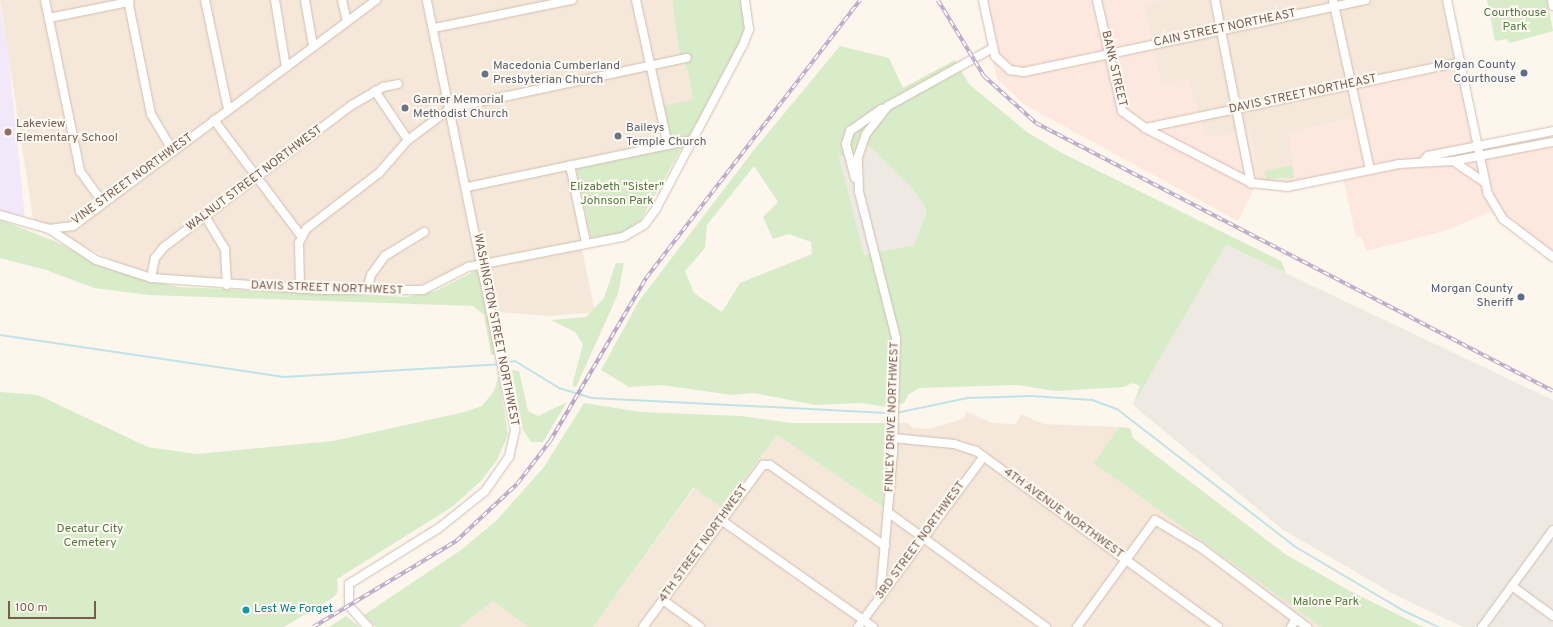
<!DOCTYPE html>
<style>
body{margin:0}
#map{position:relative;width:1553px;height:627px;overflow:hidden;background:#fdf6ec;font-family:Overpass,sans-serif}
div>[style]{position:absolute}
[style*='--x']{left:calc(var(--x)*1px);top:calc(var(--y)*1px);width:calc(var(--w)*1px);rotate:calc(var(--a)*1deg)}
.residential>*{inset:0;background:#f5e8da}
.commercial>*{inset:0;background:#fde8e0}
.industrial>*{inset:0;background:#efe9e4}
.education>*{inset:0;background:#f3e8fa}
.green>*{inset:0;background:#d8ecc9}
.stream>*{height:2px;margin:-1px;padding:0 1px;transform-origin:1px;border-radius:1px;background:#bfe3e8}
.roads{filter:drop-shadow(0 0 1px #d1beb0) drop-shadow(0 0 1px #d1beb0)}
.minor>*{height:8px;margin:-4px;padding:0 4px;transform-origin:4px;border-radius:4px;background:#fff}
.rail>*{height:3.5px;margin-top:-1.75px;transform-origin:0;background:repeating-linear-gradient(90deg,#fffaf3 0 6px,#b9a8c9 0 12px);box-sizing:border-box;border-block:1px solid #b9a8c9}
.dots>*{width:11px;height:11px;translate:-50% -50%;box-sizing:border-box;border:2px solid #fffaf3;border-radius:50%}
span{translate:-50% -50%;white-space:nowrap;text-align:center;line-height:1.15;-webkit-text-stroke:4px #fffaf3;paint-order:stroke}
.park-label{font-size:12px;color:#537a41}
.street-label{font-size:12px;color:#7a5c4d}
.service-label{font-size:12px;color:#4e5e75}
.right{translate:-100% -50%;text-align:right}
.worship-label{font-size:12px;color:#5b616d}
.left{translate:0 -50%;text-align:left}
.education-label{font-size:12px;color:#785e54}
.culture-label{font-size:12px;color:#0d838f}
.scale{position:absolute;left:8px;top:601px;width:88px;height:18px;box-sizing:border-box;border:2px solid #7a5c4d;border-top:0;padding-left:5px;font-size:12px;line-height:14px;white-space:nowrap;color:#7a5c4d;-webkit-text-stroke:3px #fffaf3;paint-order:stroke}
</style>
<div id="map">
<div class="residential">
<div style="clip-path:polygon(0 0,672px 0,680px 56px,687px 68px,693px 100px,672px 148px,681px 149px,640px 221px,622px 233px,580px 240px,595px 312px,550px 316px,497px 312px,491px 259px,477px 261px,443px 277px,410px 288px,177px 279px,118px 264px,33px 219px)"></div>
<div style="clip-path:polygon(1164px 0,1442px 0,1455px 60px,1344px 84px,1352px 118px,1289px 133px,1296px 183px,1257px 182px,1250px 131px,1205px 138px,1201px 122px,1161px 84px,1144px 6px)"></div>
<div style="clip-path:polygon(967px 412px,992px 423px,1016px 424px,1021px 414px,1044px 424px,1119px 427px,1095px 463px,1321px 627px,593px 627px,695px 487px,722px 508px,777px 435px,883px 507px,885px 423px,907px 423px,913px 428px,928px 429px,963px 419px)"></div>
<div style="clip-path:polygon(493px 601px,528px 627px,459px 627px)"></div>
</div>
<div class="commercial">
<div style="clip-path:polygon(980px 0,1164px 0,1144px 6px,1161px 84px,1189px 79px,1205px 138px,1250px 130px,1257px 182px,1238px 221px,1025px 105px,997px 79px)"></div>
<div style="clip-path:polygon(1455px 60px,1478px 161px,1553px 145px,1553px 260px,1490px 212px,1444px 231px,1366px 251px,1362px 237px,1356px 237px,1342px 173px,1296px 183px,1289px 133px,1352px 118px,1344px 84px)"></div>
</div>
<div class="industrial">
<div style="clip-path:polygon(868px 145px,912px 188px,927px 210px,914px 245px,863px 255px,839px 157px)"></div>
<div style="clip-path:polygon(1226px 245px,1553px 400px,1553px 627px,1463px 627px,1395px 595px,1282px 529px,1133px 405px)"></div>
</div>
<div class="education">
<div style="clip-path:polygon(0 6px,8px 52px,25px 218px,0 211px)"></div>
</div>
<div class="green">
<div style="clip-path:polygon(672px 0,741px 0,745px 21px,744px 36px,688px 138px,671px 141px,663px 106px,693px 99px,687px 68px,680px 56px)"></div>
<div style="clip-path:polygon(1487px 0,1547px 0,1553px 31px,1510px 43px,1506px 39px,1495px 41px)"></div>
<div style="clip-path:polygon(evenodd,840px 46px,889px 58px,903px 88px,955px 60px,969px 84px,1027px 132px,1060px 152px,1281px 261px,1286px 273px,1226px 245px,1133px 405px,1140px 386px,1133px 383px,1123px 387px,1056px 391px,1017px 385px,919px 388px,909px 394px,904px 403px,885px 407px,861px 403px,815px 405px,754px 393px,732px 395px,662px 385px,629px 387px,601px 370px,639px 301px,753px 151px,840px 46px,868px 145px,912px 188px,927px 210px,914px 245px,864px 255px,839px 157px,868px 145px,840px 46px,754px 166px,778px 202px,763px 217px,773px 239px,789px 234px,811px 242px,812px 254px,740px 283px,722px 312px,694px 293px,685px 271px,705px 248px,707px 225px,754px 166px)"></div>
<div style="clip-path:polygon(679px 147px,681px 149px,640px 221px,622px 233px,591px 238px,577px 168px)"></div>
<div style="clip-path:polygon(1292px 165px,1294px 177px,1266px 179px,1265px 171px)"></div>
<div style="clip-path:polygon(0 220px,52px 240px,112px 270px,178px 287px,407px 297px,436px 291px,475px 271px,481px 274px,497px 354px,491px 355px,484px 315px,473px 306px,149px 295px,94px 288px,46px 270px,0 258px)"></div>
<div style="clip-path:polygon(616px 263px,624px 263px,618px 294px,576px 387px,572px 386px,583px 344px,575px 332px,551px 320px,586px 317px,604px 298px)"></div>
<div style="clip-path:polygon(512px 370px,519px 371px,528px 411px,538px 416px,567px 402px,543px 442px,531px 442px,523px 430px)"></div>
<div style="clip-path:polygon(499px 375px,508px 435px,497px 460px,481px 481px,452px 507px,337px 579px,338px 591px,334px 597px,284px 627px,0 627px,0 392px,38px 395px,148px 447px,197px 454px,333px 441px,465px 412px,482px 406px,494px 391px)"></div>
<div style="clip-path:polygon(584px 403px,641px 412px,740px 416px,792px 423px,885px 423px,883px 507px,777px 435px,722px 508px,694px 487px,593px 627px,528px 627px,493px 601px,459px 627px,376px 627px,364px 615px,461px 550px,497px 520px,544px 467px)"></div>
<div style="clip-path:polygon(1119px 427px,1130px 428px,1133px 438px,1285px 554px,1350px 591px,1423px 627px,1321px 627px,1094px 463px)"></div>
<div style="clip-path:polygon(346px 616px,360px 627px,329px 627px)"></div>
</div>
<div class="stream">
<div style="--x:0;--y:335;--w:287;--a:8.4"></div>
<div style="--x:284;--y:377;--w:216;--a:-3.4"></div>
<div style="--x:504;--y:363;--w:11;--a:-10"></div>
<div style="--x:515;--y:361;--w:52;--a:31.5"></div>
<div style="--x:559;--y:388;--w:34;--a:17"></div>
<div style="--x:592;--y:398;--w:299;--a:2.9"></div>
<div style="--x:896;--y:413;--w:73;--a:-11.9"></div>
<div style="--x:967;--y:398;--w:64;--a:-1.8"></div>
<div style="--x:1031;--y:396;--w:61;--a:3.8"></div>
<div style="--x:1092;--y:400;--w:27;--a:20"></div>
<div style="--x:1117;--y:409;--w:224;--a:37.7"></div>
<div style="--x:1294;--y:546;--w:128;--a:30.6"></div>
<div style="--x:1404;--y:611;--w:38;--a:25"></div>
</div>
<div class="roads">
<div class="minor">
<div style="--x:45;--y:0;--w:175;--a:78.4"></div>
<div style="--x:80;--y:171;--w:39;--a:54"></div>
<div style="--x:128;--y:0;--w:116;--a:78.6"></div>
<div style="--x:151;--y:114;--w:43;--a:59.3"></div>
<div style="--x:205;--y:0;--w:111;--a:78.1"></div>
<div style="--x:275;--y:0;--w:68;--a:80.7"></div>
<div style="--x:305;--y:0;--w:47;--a:80.1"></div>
<div style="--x:342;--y:0;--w:22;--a:77"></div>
<div style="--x:636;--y:0;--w:148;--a:77.6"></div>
<div style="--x:983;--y:0;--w:57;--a:77.9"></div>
<div style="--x:995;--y:56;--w:21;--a:43"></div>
<div style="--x:1010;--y:70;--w:14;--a:8"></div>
<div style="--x:1024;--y:72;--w:349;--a:-11.9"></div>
<div style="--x:1097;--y:0;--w:114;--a:77.3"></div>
<div style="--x:1122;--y:111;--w:29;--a:36"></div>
<div style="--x:1145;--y:128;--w:119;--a:27.4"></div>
<div style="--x:1251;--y:183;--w:36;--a:6"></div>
<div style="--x:1287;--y:187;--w:114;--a:-11.6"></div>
<div style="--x:1399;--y:164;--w:54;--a:-3.2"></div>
<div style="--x:1453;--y:161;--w:102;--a:-10.8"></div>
<div style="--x:1215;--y:0;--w:187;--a:78.9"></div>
<div style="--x:1333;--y:0;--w:174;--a:77.7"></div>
<div style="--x:1447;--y:0;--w:198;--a:78.1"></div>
<div style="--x:1488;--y:194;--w:29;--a:59"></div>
<div style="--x:1503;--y:219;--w:63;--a:37.2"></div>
<div style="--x:1552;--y:0;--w:6;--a:81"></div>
<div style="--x:49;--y:18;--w:82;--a:-11.3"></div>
<div style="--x:434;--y:28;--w:141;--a:-11.5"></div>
<div style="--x:375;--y:91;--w:59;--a:56"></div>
<div style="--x:214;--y:120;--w:145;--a:53.1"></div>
<div style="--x:1145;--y:128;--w:323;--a:-11.8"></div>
<div style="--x:1423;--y:161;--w:7;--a:-45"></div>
<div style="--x:1428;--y:156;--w:127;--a:-11.3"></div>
<div style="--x:1453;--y:161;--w:36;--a:34"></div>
<div style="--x:570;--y:165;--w:80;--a:78.4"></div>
<div style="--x:855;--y:178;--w:35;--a:-105"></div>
<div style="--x:846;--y:144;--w:14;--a:-73"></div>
<div style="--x:850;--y:131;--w:39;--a:-35"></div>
<div style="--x:467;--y:187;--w:229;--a:-11.8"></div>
<div style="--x:0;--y:215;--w:51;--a:15.9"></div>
<div style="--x:49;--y:229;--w:56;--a:33.4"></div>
<div style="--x:96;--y:260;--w:58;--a:18.1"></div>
<div style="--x:151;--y:278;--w:171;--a:4"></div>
<div style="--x:322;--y:290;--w:101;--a:0"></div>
<div style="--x:423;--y:290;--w:51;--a:-27.1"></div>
<div style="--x:468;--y:267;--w:158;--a:-11"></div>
<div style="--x:623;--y:237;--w:24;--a:-30"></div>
<div style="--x:644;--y:225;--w:20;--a:-53"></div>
<div style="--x:656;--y:209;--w:186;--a:-62.1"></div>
<div style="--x:743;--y:45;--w:17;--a:-69"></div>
<div style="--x:749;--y:29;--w:29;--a:-98"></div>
<div style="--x:205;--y:216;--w:39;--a:59"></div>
<div style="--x:225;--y:249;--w:36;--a:87"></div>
<div style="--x:49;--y:229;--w:24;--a:-7"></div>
<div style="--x:73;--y:226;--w:378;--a:-36.7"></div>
<div style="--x:151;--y:278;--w:20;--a:-79"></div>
<div style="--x:155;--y:258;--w:14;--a:-51"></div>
<div style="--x:164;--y:247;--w:236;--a:-37.1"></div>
<div style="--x:352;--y:105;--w:36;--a:-30"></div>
<div style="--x:383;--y:87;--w:15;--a:-11"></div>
<div style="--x:300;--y:289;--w:46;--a:-91.2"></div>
<div style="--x:299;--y:243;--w:16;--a:-63"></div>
<div style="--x:306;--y:229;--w:92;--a:-37.5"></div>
<div style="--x:379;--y:173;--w:44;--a:-48.7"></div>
<div style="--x:408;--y:140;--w:54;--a:-36.7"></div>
<div style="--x:451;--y:108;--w:241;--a:-12"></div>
<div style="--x:367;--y:290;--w:16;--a:-75"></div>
<div style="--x:371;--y:275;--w:24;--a:-54"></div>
<div style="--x:385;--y:256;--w:46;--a:-31.6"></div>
<div style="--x:893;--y:438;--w:61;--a:5.6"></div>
<div style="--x:954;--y:444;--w:23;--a:18"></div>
<div style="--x:976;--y:451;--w:299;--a:36"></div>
<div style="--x:889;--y:513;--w:194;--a:36"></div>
<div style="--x:721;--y:520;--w:186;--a:35.1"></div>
<div style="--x:1512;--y:586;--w:51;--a:36.2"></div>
<div style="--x:880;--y:598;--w:148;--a:-84.9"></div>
<div style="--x:893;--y:451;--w:113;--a:-88.5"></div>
<div style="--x:896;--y:338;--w:151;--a:-104.2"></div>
<div style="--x:859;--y:192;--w:35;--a:-92"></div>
<div style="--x:858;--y:157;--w:24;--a:-71"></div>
<div style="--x:866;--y:134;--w:36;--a:-52"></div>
<div style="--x:888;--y:106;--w:120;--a:-28.9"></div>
<div style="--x:663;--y:600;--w:46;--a:36.1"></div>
<div style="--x:368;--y:627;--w:28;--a:-132"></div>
<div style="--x:349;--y:606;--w:22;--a:-90"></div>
<div style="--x:349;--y:584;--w:106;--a:-31.9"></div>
<div style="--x:439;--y:528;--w:59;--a:-38.8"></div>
<div style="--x:485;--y:491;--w:42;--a:-54.8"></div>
<div style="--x:509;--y:457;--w:28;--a:-77"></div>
<div style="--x:515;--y:430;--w:439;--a:-101.6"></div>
<div style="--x:643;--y:627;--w:202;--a:-53.5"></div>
<div style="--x:763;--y:465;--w:7;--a:0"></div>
<div style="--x:770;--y:465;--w:141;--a:35.2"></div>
<div style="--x:858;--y:627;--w:212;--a:-53.6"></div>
<div style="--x:1077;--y:627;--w:132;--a:-53.9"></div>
<div style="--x:1155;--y:520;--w:52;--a:31"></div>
<div style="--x:1200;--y:547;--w:134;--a:36.8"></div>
<div style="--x:1291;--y:627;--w:9;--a:-58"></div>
<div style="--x:1482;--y:627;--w:120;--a:-53.8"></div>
</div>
</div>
<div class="rail">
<div style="--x:938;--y:0;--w:89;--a:58.8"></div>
<div style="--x:984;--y:76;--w:70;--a:42.1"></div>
<div style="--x:1036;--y:123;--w:582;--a:27.4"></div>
<div style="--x:313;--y:627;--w:167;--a:-31"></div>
<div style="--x:456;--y:541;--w:83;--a:-43.1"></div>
<div style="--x:517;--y:484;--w:54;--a:-52.5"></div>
<div style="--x:550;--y:441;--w:189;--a:-59.5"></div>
<div style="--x:646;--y:278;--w:351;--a:-52.4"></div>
</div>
<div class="dots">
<div style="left:1524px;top:73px;background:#5c6f8a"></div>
<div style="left:485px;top:74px;background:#6b7280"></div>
<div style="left:405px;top:108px;background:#6b7280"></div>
<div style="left:8px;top:132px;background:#8d6e63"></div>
<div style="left:618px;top:136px;background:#6b7280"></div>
<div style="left:1521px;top:297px;background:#5c6f8a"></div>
<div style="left:246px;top:610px;background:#0f9aa8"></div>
</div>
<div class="park-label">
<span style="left:1515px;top:21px">Courthouse<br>Park</span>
<span style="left:617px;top:195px">Elizabeth "Sister"<br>Johnson Park</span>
<span style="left:90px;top:537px">Decatur City<br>Cemetery</span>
<span style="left:1326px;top:603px">Malone Park</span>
</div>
<div class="street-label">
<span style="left:1225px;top:29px;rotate:-12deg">CAIN STREET NORTHEAST</span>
<span style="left:1113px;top:69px;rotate:77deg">BANK STREET</span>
<span style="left:1303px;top:95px;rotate:-12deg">DAVIS STREET NORTHEAST</span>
<span style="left:255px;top:179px;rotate:-37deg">WALNUT STREET NORTHWEST</span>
<span style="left:133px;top:180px;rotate:-36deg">VINE STREET NORTHWEST</span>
<span style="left:327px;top:289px;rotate:2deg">DAVIS STREET NORTHWEST</span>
<span style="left:495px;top:330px;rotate:79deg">WASHINGTON STREET NORTHWEST</span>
<span style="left:893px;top:417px;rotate:-88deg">FINLEY DRIVE NORTHWEST</span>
<span style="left:1063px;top:514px;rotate:36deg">4TH AVENUE NORTHWEST</span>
<span style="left:921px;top:541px;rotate:-54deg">3RD STREET NORTHWEST</span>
<span style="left:704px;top:544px;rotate:-54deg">4TH STREET NORTHWEST</span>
</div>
<div class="service-label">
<span class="right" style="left:1516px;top:73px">Morgan County<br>Courthouse</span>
<span class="right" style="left:1513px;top:297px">Morgan County<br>Sheriff</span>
</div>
<div class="worship-label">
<span class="left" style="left:493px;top:74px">Macedonia Cumberland<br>Presbyterian Church</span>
<span class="left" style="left:413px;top:108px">Garner Memorial<br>Methodist Church</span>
<span class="left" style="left:626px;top:136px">Baileys<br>Temple Church</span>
</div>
<div class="education-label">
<span class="left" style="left:16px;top:132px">Lakeview<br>Elementary School</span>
</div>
<div class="culture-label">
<span class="left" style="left:254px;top:610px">Lest We Forget</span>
</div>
<div class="scale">100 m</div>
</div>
